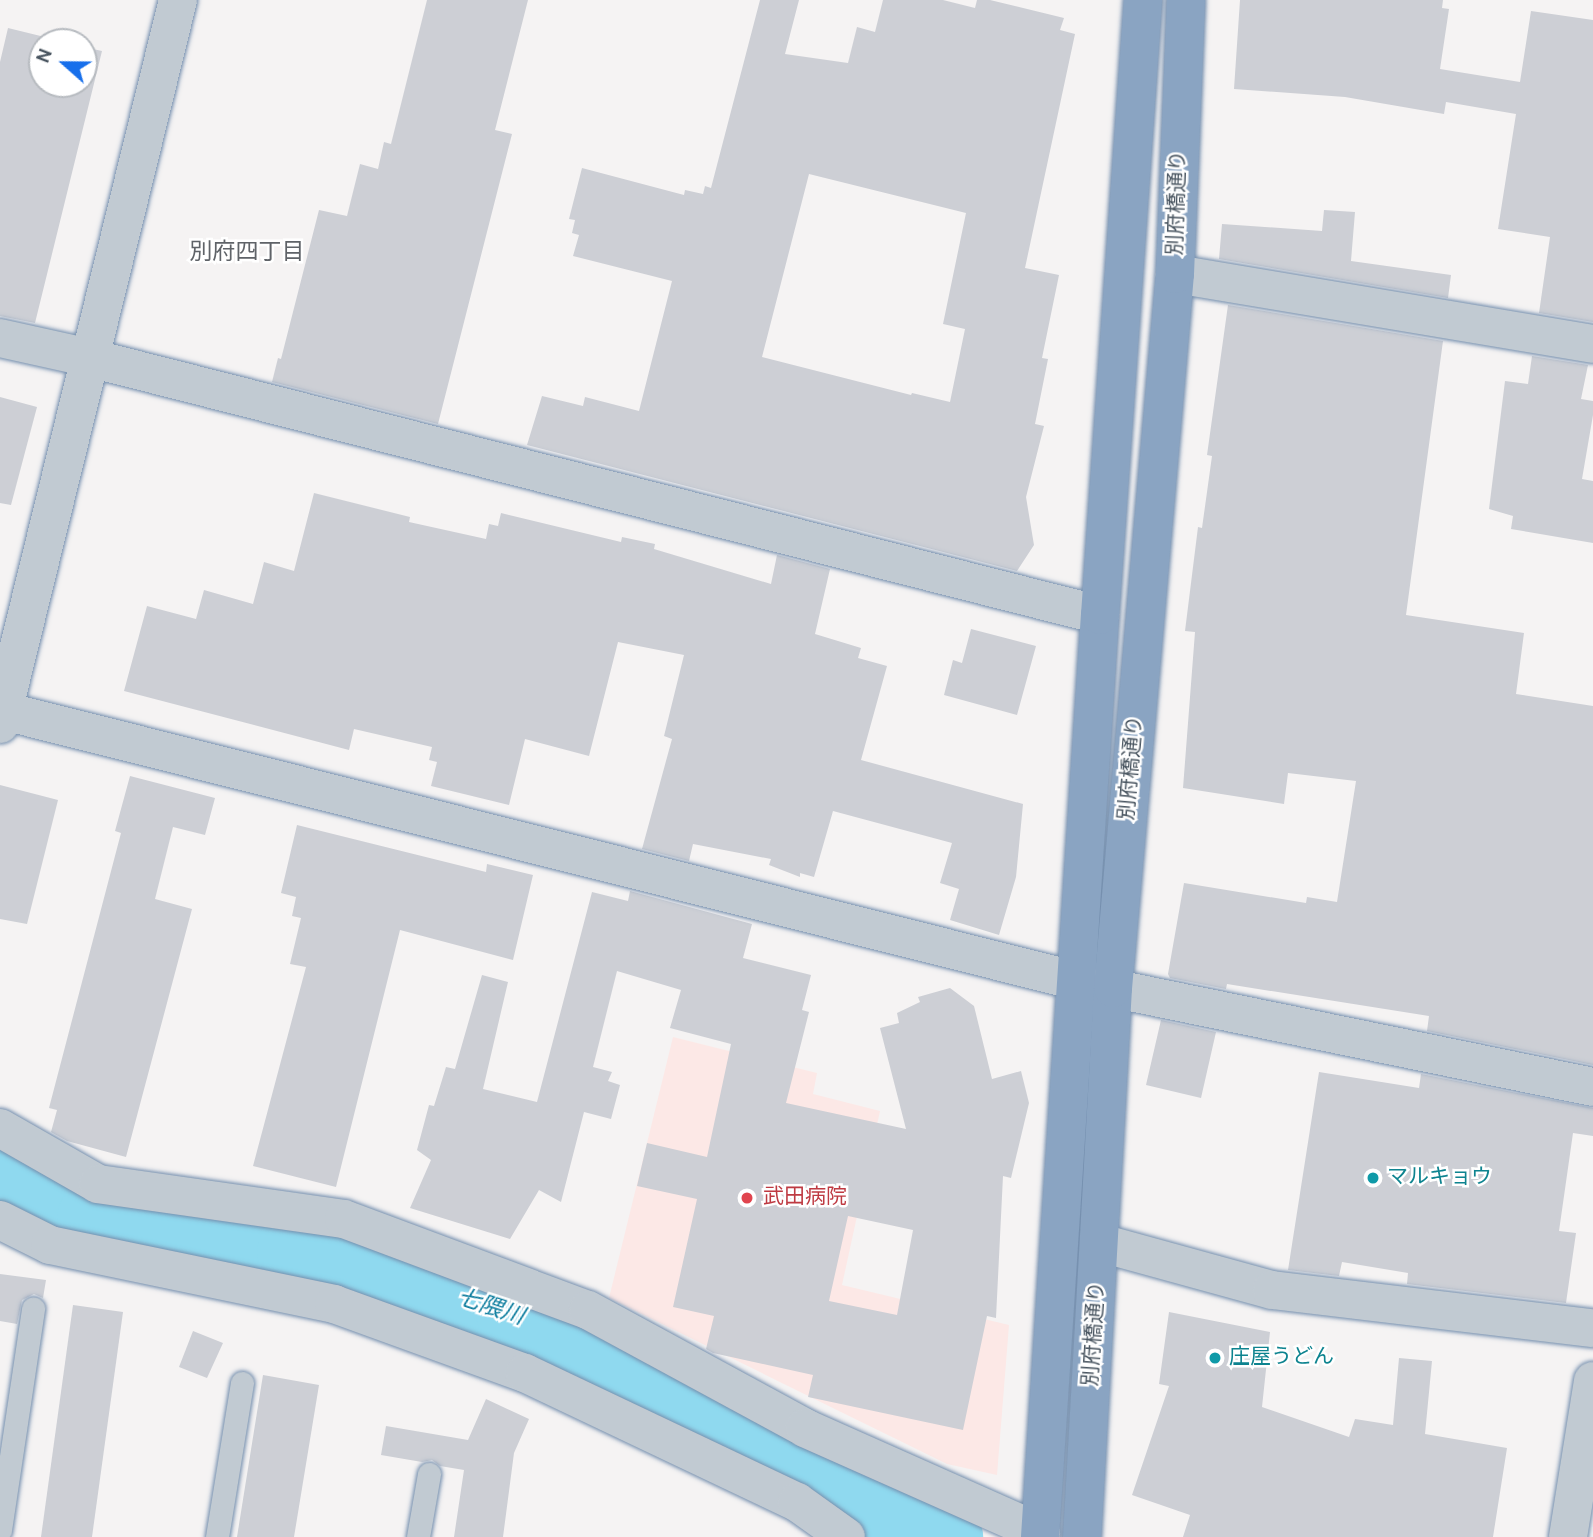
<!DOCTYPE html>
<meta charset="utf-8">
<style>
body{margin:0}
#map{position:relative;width:1593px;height:1537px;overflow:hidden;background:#f5f3f3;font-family:Overpass,"Noto Sans JP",sans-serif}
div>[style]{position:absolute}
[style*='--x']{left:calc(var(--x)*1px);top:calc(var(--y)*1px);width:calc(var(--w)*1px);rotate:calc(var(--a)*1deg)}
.medical>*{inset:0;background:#fce8e6}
.river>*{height:74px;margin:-37px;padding:0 37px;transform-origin:37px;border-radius:37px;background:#8fd9ef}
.building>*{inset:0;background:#cdcfd5}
.roads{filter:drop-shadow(0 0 2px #758fae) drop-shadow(0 0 2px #758fae)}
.lane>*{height:23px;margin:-11.5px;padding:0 11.5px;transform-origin:11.5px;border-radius:11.5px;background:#c1cad2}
.street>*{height:38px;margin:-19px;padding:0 19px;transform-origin:19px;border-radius:19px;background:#c1cad2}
.highway>*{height:38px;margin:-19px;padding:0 19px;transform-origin:19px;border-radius:19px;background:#8aa4c2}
.dots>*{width:19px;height:19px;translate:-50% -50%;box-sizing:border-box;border:4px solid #fff;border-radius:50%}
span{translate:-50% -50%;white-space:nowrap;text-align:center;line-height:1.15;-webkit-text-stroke:5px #fff;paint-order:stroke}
.street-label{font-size:21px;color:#4a5661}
.culture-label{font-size:21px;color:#0d838f}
.left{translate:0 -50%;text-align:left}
.health-label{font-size:21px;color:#be3a42}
.neighbourhood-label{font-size:23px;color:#5f6368}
.water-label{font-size:23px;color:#097b9d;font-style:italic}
.north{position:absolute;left:28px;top:28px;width:70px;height:70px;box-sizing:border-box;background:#fff;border:2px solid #b7bbc0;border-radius:50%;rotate:291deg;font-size:19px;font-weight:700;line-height:28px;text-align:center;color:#4a5661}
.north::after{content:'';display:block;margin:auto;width:24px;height:32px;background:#176feb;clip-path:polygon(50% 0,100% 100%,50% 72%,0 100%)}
</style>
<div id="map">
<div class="medical">
<div style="clip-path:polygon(673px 1037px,817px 1073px,813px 1094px,880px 1111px,842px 1285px,1009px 1325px,997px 1475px,947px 1464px,609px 1298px)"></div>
</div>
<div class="river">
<div style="--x:0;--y:1176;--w:103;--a:24.1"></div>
<div style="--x:94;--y:1218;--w:203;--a:9.6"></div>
<div style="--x:294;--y:1252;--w:227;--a:15.6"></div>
<div style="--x:513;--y:1313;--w:488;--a:27.4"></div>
</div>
<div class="building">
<div style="clip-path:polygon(427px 0,528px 0,495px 130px,512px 134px,438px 424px,272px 382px,278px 358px,281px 359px,319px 210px,347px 216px,360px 164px,378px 169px,384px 142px,391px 144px)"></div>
<div style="clip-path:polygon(evenodd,760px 0,799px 0,785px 54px,848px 63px,857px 27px,875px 32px,883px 0,943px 0,975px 8px,977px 0,990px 0,1064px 18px,1060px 30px,1075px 34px,1025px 268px,1059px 275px,1042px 358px,1048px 359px,1035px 424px,1044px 426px,1026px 497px,1034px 545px,1017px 571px,527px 445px,542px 396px,583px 406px,585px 397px,639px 411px,672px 281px,573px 256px,579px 235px,572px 233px,575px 220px,569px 219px,582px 168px,684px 195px,685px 190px,703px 194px,705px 186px,711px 188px,760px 0,809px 174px,966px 213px,943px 324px,965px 329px,950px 402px,912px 393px,911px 395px,762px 357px,809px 174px)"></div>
<div style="clip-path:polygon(1240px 0,1443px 0,1442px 8px,1449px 9px,1440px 69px,1520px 82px,1531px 11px,1593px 20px,1593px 322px,1539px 313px,1550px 237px,1498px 229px,1516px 114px,1446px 102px,1444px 114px,1345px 97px,1234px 89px)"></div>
<div style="clip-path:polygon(8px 28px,65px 42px,42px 42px,42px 84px,84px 84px,84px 47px,102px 51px,35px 323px,0 316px,0 62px)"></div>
<div style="clip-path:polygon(1324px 210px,1355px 212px,1351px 261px,1451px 275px,1448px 298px,1219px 259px,1222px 224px,1322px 231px)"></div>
<div style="clip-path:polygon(1228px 305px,1443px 341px,1406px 615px,1524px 633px,1516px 694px,1593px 706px,1593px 1065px,1427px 1031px,1429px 1016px,1227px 984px,1226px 989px,1170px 978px,1168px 974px,1184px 883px,1306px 903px,1307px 897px,1337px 902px,1356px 781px,1288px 773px,1284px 804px,1183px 788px,1195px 632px,1185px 631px,1198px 527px,1202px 528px,1212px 456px,1207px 455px)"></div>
<div style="clip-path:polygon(1532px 356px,1588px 365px,1581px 399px,1593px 401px,1593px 415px,1582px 479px,1593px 481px,1593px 543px,1511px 529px,1513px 516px,1489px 509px,1505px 381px,1528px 384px)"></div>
<div style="clip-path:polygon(0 397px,37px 407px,11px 505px,0 503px)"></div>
<div style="clip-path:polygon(314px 493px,410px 517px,409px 522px,486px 539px,489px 524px,498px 526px,501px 513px,621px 542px,622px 537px,655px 544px,654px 549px,771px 584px,777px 555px,830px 569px,815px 634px,861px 648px,858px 658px,887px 666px,861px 760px,1023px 804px,1016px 877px,999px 935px,950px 920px,959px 889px,940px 883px,952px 843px,833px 811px,814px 877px,800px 873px,800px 877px,769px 865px,771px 859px,693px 844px,689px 861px,642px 849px,672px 739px,664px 736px,684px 655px,618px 642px,589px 756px,525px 739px,509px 805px,431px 786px,437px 762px,429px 760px,432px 747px,354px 729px,349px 750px,124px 691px,147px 606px,196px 619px,204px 590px,253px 604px,264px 562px,294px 571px)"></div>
<div style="clip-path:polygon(971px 629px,1036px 646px,1017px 715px,944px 695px,953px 660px,962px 663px)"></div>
<div style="clip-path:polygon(130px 776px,215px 798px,205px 835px,173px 827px,155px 899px,192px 909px,126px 1157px,67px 1141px,51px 1132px,57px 1110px,49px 1108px,121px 833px,115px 831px)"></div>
<div style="clip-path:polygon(0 785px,58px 800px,27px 924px,0 919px)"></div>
<div style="clip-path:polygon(297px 825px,486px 872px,487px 864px,533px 875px,513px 960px,400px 930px,336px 1187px,253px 1166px,306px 967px,290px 964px,301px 918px,292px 916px,296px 897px,281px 893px)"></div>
<div style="clip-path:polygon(evenodd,630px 891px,752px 924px,743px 958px,811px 975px,802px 1010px,809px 1012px,786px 1103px,906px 1129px,880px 1028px,899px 1023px,897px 1013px,920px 1002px,918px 997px,950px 988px,974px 1006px,992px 1079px,1021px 1071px,1029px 1103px,1011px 1178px,1003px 1176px,996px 1318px,987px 1316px,963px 1430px,808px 1397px,813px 1375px,713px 1353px,706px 1349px,714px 1316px,673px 1307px,697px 1199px,637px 1186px,647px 1143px,707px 1157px,731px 1044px,670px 1028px,681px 990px,617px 971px,593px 1067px,612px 1072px,608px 1081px,620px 1085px,611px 1119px,584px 1112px,561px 1202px,539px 1190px,510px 1239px,410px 1208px,431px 1160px,417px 1150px,429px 1105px,434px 1106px,446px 1067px,455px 1069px,482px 975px,508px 982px,483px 1089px,537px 1102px,592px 892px,628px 901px,630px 891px,848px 1216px,913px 1230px,897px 1315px,829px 1301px,848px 1216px)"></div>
<div style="clip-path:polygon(1161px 1020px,1216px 1032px,1201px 1098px,1146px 1085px)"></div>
<div style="clip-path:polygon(1319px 1072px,1419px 1088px,1421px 1074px,1593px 1108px,1593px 1136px,1573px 1133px,1559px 1231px,1576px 1233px,1566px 1303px,1407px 1284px,1408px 1273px,1342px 1262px,1339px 1276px,1288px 1270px)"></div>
<div style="clip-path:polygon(0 1274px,46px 1280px,43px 1298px,34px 1294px,22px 1300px,17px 1324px,0 1321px)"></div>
<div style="clip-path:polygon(73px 1305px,123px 1312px,92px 1537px,41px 1537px)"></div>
<div style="clip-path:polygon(1169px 1312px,1270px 1332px,1262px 1407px,1349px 1437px,1355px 1419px,1393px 1425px,1399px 1358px,1432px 1361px,1425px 1434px,1507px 1448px,1493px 1537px,1183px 1537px,1190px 1515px,1132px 1495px,1169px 1386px,1159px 1384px)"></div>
<div style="clip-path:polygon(193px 1331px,223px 1343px,207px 1378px,179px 1367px)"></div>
<div style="clip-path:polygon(263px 1375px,319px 1385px,294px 1537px,237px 1537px)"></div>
<div style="clip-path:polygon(486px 1399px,529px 1419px,514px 1453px,503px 1537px,454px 1537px,464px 1470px,440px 1466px,432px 1460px,422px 1462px,381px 1455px,386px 1426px,468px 1440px)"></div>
</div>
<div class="roads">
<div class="lane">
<div style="--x:0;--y:1530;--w:224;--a:-81.5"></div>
<div style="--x:217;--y:1537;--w:156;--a:-80.8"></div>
<div style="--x:418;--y:1537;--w:64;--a:-80.1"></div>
</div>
<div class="street">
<div style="--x:1175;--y:274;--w:424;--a:9.5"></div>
<div style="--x:0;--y:338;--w:92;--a:12.5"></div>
<div style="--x:90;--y:358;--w:1042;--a:14.28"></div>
<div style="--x:0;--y:710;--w:1111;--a:14.12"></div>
<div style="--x:1077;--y:981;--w:527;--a:11.61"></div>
<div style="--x:0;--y:724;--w:746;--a:-76.19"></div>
<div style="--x:0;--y:1128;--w:113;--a:29.7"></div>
<div style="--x:98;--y:1184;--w:248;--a:8.1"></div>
<div style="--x:344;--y:1219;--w:260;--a:20.5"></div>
<div style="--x:588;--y:1310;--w:247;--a:28.5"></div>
<div style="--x:805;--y:1428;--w:258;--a:24"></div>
<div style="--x:0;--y:1220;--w:56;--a:26.6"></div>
<div style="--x:50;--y:1245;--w:290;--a:11.7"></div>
<div style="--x:334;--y:1304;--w:203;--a:19.9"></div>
<div style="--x:525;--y:1373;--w:301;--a:25.4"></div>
<div style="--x:797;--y:1502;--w:60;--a:35.5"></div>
<div style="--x:1101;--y:1243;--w:177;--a:15.4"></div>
<div style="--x:1272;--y:1290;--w:323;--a:6.8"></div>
<div style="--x:1568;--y:1537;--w:158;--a:-80.9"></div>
</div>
<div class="highway">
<div style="--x:1040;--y:1537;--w:924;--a:-86.28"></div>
<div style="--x:1100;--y:615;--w:617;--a:-86"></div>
<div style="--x:1082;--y:1537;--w:550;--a:-86.77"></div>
<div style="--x:1113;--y:988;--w:717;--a:-85.04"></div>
<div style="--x:1175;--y:274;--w:274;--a:-87.7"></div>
</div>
</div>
<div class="dots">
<div style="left:1373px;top:1178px;background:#0f9aa8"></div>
<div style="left:747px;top:1198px;background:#e0444e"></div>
<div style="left:1215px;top:1358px;background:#0f9aa8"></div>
</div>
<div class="street-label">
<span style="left:1178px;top:203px;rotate:-88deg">別府橋通り</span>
<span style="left:1132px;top:768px;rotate:-85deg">別府橋通り</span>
<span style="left:1095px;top:1334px;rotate:-86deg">別府橋通り</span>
</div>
<div class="culture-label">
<span class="left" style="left:1387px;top:1178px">マルキョウ</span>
<span class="left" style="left:1229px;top:1358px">庄屋うどん</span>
</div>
<div class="health-label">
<span class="left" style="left:763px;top:1198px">武田病院</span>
</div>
<div class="neighbourhood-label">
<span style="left:247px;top:254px">別府四丁目</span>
</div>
<div class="water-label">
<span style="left:490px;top:1309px;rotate:18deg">七隈川</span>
</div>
<div class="north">N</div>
</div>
